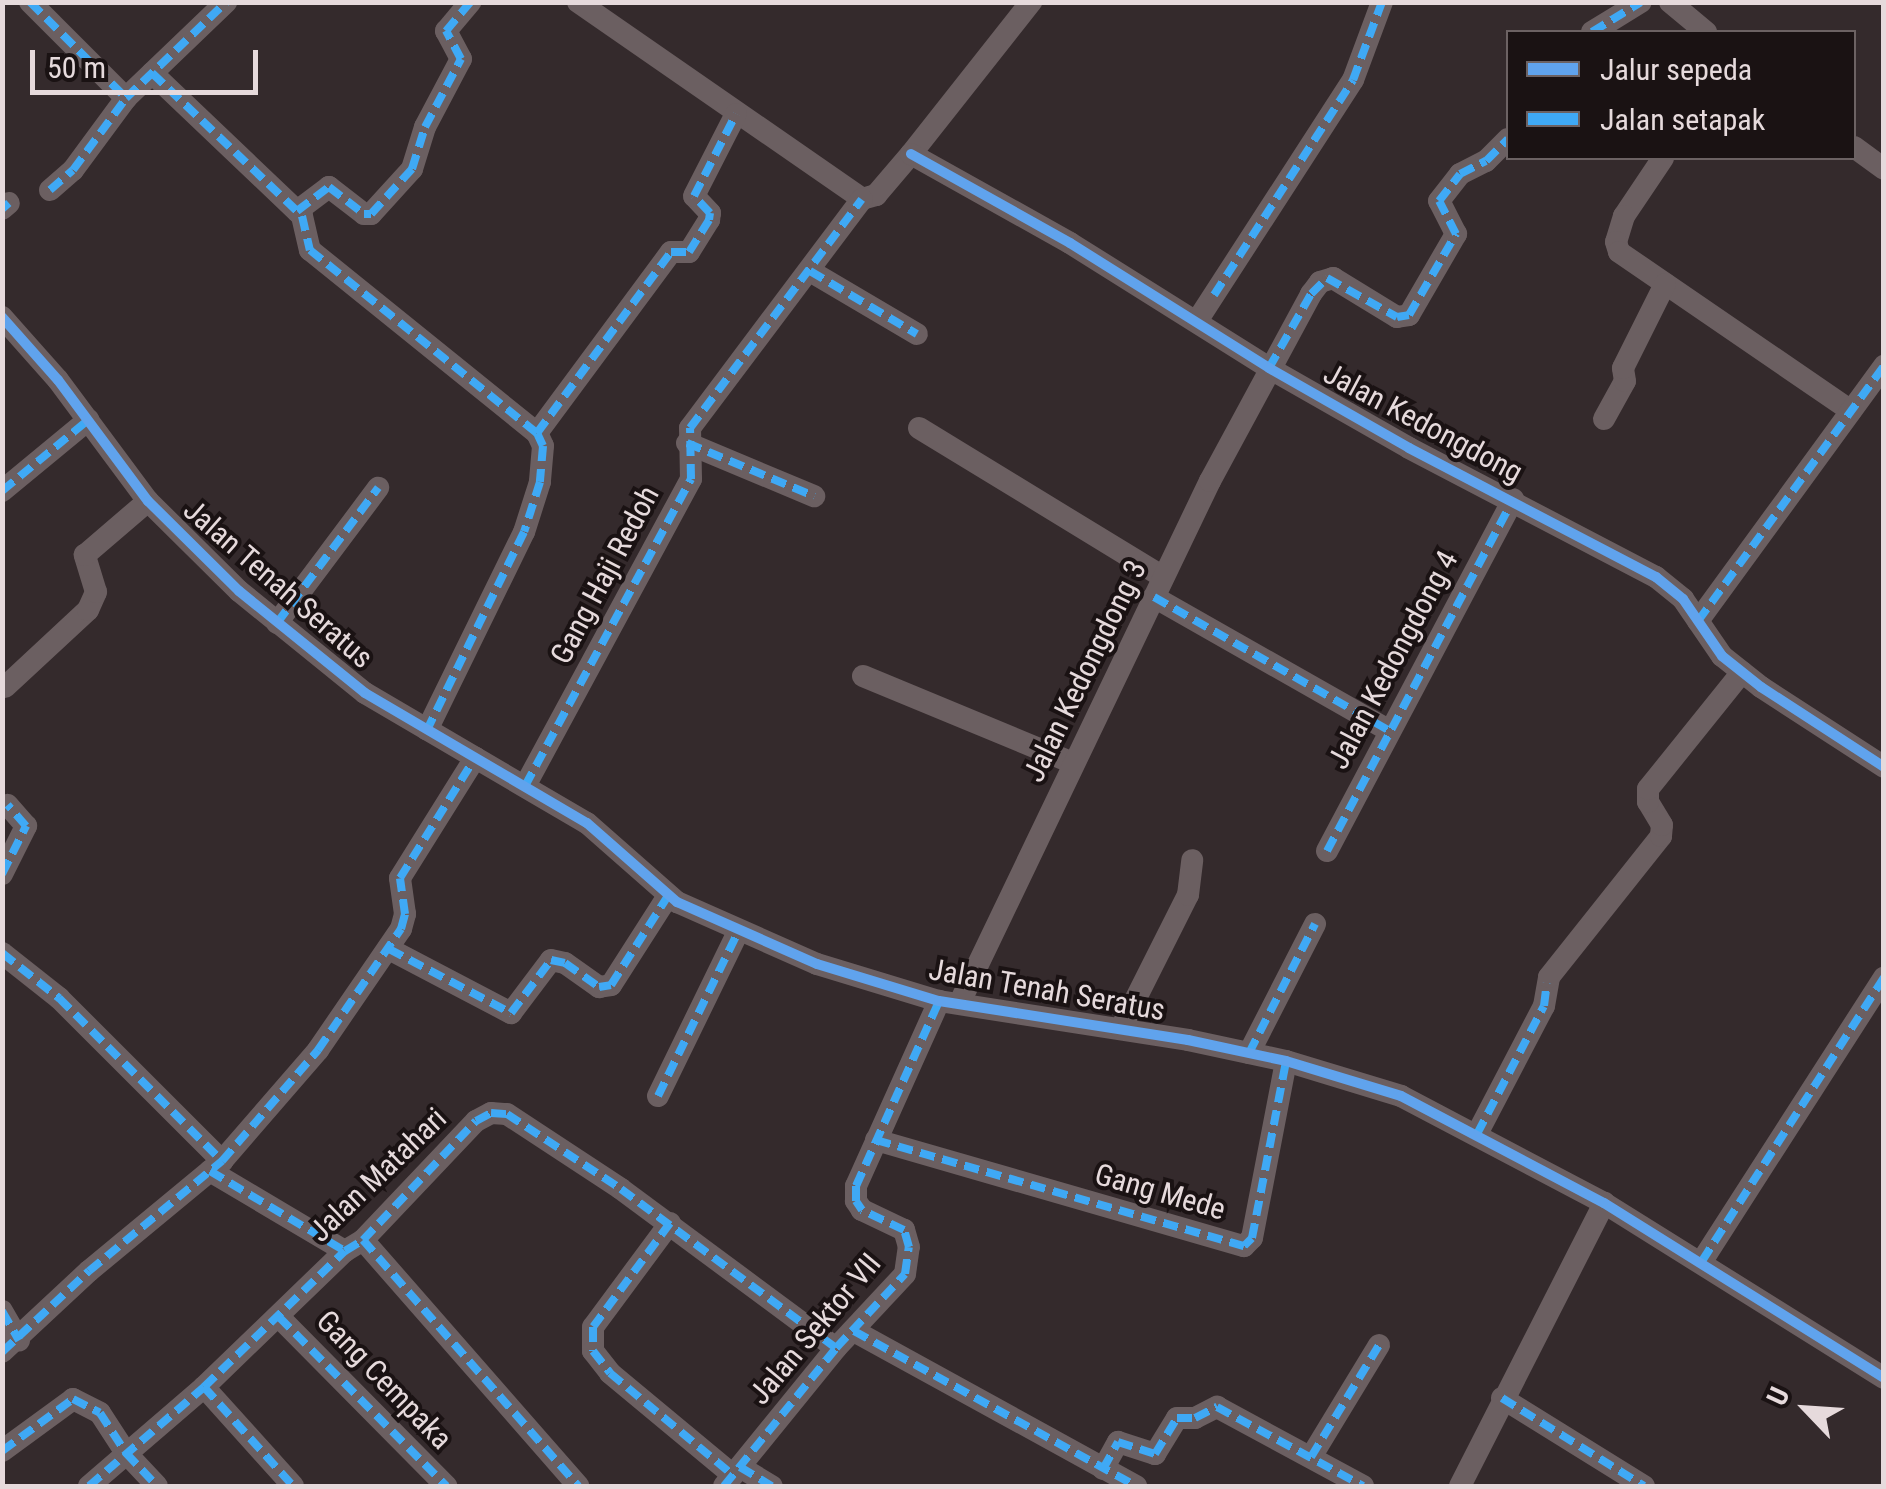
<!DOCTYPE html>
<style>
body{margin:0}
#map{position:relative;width:1886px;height:1489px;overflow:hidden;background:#342a2c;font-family:"Roboto Condensed",sans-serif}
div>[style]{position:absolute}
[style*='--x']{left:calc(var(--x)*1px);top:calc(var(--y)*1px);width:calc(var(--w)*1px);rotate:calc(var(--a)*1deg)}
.minor>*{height:22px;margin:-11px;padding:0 11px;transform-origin:11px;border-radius:11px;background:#6b5f61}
.quiet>*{height:8px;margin-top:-4px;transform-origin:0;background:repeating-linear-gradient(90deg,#3fa9f5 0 15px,transparent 0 23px)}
.cycleway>*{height:10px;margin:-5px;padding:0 5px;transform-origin:5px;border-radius:5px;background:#60a3ed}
span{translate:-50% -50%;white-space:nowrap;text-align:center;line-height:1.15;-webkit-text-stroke:8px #1a1213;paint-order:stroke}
.street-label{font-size:30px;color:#e6dadc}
.frame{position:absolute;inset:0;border:5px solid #e6dadc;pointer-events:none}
.legend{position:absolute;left:1506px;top:30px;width:350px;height:130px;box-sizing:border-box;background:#1a1213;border:2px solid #6c6263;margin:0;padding:12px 18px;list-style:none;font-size:30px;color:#e6dadc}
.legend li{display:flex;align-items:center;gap:20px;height:50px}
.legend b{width:50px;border:2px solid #6c6263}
.north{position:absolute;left:1756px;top:1359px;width:100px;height:100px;-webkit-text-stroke:8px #1a1213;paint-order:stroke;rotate:295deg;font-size:28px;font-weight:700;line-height:40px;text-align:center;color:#e6dadc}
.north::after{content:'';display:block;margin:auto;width:35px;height:45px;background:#e6dadc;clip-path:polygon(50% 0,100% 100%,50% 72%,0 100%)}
.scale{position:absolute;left:30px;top:50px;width:228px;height:45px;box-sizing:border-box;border:5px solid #e6dadc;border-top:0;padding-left:12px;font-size:30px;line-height:35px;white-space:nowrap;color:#e6dadc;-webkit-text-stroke:8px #1a1213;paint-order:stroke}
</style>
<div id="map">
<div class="minor">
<div style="--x:30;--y:2;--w:136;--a:45"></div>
<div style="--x:578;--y:2;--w:346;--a:34.7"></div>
<div style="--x:862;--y:199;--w:15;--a:-16"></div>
<div style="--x:876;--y:195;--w:54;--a:-49.5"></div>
<div style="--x:911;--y:154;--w:194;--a:-51.7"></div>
<div style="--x:1670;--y:2;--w:47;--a:39.8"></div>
<div style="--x:1592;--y:32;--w:57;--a:-31.5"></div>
<div style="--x:152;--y:73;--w:207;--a:43.6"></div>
<div style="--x:302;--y:216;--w:35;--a:77"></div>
<div style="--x:310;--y:250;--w:292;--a:38.9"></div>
<div style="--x:537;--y:433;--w:14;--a:65"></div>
<div style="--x:543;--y:446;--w:36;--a:95"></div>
<div style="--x:540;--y:482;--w:52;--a:107.7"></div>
<div style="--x:524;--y:532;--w:220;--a:116.1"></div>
<div style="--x:1854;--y:147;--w:37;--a:36"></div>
<div style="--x:911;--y:154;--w:182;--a:29.2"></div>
<div style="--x:1070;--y:243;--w:235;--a:32.1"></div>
<div style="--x:1269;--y:368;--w:161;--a:29.7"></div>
<div style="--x:1409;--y:448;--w:279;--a:27.6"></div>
<div style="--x:1656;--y:577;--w:35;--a:39"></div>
<div style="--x:1683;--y:599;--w:69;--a:55.6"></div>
<div style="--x:1722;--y:656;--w:50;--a:38.5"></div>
<div style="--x:1761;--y:687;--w:147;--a:33"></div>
<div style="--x:1663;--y:158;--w:70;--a:123.9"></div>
<div style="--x:1624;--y:216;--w:27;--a:107"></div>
<div style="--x:1616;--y:242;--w:10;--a:73"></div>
<div style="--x:1619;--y:252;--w:281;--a:34.4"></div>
<div style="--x:50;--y:190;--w:30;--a:-41"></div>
<div style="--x:73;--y:170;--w:89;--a:-53.6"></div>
<div style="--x:126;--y:98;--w:139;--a:-43.8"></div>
<div style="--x:2;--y:209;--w:9;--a:-41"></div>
<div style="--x:297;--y:211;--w:40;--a:-37"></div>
<div style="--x:329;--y:187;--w:44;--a:37.6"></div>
<div style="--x:364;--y:214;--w:7;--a:0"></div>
<div style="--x:371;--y:214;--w:61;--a:-47.7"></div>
<div style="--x:412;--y:169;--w:44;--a:-72.8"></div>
<div style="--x:425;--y:127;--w:77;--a:-62.1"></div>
<div style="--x:461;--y:59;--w:32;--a:-118"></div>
<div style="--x:446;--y:31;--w:38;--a:-50"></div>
<div style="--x:810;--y:271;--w:124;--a:30.5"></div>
<div style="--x:2;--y:317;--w:84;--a:48.4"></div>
<div style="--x:58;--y:380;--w:151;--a:53.4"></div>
<div style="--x:148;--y:501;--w:128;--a:44.7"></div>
<div style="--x:239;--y:591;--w:162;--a:39"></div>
<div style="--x:365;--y:693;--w:257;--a:30.4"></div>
<div style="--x:587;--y:823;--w:120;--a:41.3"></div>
<div style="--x:677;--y:902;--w:153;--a:23.9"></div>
<div style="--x:817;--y:964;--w:127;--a:16.9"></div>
<div style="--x:939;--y:1001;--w:252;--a:8.9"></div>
<div style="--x:1188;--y:1040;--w:100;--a:12.1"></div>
<div style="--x:1286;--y:1061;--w:120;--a:16.9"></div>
<div style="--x:1401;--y:1096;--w:229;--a:27.8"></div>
<div style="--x:1604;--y:1203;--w:330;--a:32"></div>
<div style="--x:1197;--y:321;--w:287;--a:-57.1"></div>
<div style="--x:1353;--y:80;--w:83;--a:-69.6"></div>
<div style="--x:1604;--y:419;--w:43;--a:-61.1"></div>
<div style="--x:1625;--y:381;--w:13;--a:-99"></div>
<div style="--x:1623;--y:368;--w:94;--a:-63.4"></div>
<div style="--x:919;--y:428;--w:286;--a:31.4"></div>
<div style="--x:537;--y:433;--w:225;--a:-53.5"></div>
<div style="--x:671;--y:252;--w:18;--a:0"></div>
<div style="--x:689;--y:252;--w:38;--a:-58"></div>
<div style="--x:709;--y:220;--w:7;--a:-82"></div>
<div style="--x:710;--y:213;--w:23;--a:-133"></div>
<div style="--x:694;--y:196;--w:92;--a:-62.9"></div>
<div style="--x:687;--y:443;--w:138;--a:22.7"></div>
<div style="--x:2;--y:491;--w:112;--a:-39.5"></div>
<div style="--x:1154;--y:597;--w:269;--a:29.6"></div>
<div style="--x:1698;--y:621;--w:316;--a:-53.9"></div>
<div style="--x:277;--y:623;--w:169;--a:-53.2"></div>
<div style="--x:863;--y:676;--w:227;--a:22.5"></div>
<div style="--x:5;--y:687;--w:113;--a:-42.9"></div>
<div style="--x:88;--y:610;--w:20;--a:-66"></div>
<div style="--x:96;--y:592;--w:39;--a:-107"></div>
<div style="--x:85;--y:555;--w:83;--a:-40.6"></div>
<div style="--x:525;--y:786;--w:349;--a:-61.6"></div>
<div style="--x:691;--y:479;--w:51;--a:-91.1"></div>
<div style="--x:690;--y:428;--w:286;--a:-53.1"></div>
<div style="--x:1327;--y:851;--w:398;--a:-62.1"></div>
<div style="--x:2;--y:874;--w:54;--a:-63.4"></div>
<div style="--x:26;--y:826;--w:28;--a:-131"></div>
<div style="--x:389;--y:949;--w:138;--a:27.7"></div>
<div style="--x:511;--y:1013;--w:66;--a:-53"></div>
<div style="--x:551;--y:960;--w:14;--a:12"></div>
<div style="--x:565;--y:963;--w:42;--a:35.2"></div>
<div style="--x:599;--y:987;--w:12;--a:-9"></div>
<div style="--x:611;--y:985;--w:106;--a:-57.4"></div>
<div style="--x:2;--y:953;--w:73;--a:38.3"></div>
<div style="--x:59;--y:998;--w:231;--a:45"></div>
<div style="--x:960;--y:1002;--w:578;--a:-64.37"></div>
<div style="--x:1210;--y:481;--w:213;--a:-61.6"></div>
<div style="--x:1311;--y:294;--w:15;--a:-53"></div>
<div style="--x:1320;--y:282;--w:14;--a:-17"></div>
<div style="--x:1333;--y:278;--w:75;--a:31.4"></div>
<div style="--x:1397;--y:317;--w:12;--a:-9"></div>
<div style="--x:1409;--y:315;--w:94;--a:-59.9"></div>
<div style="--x:1456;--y:234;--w:37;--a:-117"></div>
<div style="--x:1439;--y:201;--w:34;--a:-52"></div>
<div style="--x:1460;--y:174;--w:29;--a:-27"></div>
<div style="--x:1486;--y:161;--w:31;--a:-45"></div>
<div style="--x:1121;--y:1028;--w:149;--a:-63.3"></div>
<div style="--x:1188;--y:895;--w:35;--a:-83"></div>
<div style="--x:1249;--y:1053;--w:145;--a:-62.9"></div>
<div style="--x:658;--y:1096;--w:182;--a:-64"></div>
<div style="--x:1477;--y:1134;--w:144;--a:-62.4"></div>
<div style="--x:1544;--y:1006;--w:29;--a:-80"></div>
<div style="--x:1549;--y:977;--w:180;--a:-51.5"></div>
<div style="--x:1661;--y:836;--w:11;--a:-85"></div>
<div style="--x:1662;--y:825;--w:27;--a:-121"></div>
<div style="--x:1648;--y:802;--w:13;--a:-90"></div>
<div style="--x:1648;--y:789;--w:150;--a:-51.2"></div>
<div style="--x:876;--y:1140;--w:383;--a:16.1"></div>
<div style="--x:1244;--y:1246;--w:11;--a:-45"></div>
<div style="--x:1252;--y:1238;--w:180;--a:-79.1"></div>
<div style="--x:210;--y:1171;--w:157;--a:30.7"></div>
<div style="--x:670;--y:1223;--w:129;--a:126.5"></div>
<div style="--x:593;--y:1327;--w:24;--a:90"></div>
<div style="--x:593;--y:1351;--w:28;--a:52"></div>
<div style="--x:610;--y:1373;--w:160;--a:39.7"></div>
<div style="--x:363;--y:1240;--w:327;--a:48.8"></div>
<div style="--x:1702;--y:1261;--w:337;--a:-57.3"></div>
<div style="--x:2;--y:1311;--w:34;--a:60"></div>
<div style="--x:279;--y:1317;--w:238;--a:45.3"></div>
<div style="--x:854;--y:1331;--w:322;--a:28.8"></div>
<div style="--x:2;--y:1352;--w:119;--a:-43"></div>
<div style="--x:89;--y:1271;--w:173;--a:-39.6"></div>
<div style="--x:222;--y:1161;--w:147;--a:-49.1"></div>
<div style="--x:318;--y:1050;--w:147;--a:-55.6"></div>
<div style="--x:401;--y:929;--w:16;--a:-75"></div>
<div style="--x:405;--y:914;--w:36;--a:-98"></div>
<div style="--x:400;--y:878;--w:142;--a:-58"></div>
<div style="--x:204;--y:1387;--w:133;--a:48"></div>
<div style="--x:1502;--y:1398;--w:167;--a:31.8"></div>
<div style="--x:2;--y:1451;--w:88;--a:-36.2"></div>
<div style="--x:73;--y:1399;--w:30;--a:27"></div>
<div style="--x:100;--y:1413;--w:48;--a:57"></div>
<div style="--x:126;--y:1453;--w:45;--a:46.8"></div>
<div style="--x:1311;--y:1457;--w:131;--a:-58.7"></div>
<div style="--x:740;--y:1467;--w:37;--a:31"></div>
<div style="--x:1103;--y:1469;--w:31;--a:-61"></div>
<div style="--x:1118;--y:1442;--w:39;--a:18"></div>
<div style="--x:1155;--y:1454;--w:42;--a:-58.6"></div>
<div style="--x:1177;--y:1418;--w:18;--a:0"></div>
<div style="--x:1195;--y:1418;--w:25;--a:-27"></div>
<div style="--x:1217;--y:1407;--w:166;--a:28.4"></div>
<div style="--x:89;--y:1486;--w:152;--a:-40.7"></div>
<div style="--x:204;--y:1387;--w:196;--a:-44"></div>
<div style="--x:345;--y:1251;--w:21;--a:-31"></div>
<div style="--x:363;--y:1240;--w:164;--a:-46.5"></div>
<div style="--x:476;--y:1121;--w:17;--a:-28"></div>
<div style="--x:491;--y:1113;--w:16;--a:4"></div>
<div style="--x:507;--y:1114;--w:136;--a:33.3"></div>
<div style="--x:621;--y:1189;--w:267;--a:36.5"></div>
<div style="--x:724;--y:1486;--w:178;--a:-50.9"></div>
<div style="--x:836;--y:1348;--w:101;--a:-47"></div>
<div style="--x:905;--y:1274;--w:27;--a:-82"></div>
<div style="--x:909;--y:1247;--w:18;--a:-106"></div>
<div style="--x:904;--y:1230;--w:47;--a:-154.5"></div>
<div style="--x:862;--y:1210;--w:11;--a:-124"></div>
<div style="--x:856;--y:1201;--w:15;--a:-90"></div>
<div style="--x:856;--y:1186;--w:203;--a:-65.8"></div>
<div style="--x:1460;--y:1486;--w:318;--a:-63"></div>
</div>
<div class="quiet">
<div style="--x:30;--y:2;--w:136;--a:45"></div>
<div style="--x:1592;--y:32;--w:57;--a:-31.5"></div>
<div style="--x:152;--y:73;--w:207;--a:43.6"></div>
<div style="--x:302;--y:216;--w:35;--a:77"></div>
<div style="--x:310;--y:250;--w:292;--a:38.9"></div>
<div style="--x:537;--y:433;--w:14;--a:65"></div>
<div style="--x:543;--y:446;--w:36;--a:95"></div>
<div style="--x:540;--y:482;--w:52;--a:107.7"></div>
<div style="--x:524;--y:532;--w:220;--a:116.1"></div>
<div style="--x:50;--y:190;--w:30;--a:-41"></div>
<div style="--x:73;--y:170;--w:89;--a:-53.6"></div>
<div style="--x:126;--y:98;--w:139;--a:-43.8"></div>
<div style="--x:2;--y:209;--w:9;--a:-41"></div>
<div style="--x:297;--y:211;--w:40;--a:-37"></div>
<div style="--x:329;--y:187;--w:44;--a:37.6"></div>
<div style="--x:364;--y:214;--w:7;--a:0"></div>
<div style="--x:371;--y:214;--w:61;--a:-47.7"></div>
<div style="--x:412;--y:169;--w:44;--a:-72.8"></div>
<div style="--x:425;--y:127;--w:77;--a:-62.1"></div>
<div style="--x:461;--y:59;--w:32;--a:-118"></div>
<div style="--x:446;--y:31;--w:38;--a:-50"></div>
<div style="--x:810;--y:271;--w:124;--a:30.5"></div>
<div style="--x:1214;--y:295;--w:256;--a:-57.1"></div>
<div style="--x:1353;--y:80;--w:83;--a:-69.6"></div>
<div style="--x:1269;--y:368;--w:85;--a:-60.4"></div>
<div style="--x:1311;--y:294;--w:23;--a:-45"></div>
<div style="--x:1327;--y:278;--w:80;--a:29.1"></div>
<div style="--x:1397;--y:317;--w:12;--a:-9"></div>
<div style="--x:1409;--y:315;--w:94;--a:-59.9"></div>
<div style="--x:1456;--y:234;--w:37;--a:-117"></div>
<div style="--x:1439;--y:201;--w:34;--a:-52"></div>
<div style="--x:1460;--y:174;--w:29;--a:-27"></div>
<div style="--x:1486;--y:161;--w:31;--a:-45"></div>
<div style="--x:537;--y:433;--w:225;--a:-53.5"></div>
<div style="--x:671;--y:252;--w:18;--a:0"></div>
<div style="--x:689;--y:252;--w:38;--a:-58"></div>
<div style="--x:709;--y:220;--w:7;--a:-82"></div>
<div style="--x:710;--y:213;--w:23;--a:-133"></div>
<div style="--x:694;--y:196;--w:92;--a:-62.9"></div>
<div style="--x:687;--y:443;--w:138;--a:22.7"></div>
<div style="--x:2;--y:491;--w:112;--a:-39.5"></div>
<div style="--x:1154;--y:597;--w:269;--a:29.6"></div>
<div style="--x:1698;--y:621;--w:316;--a:-53.9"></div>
<div style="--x:277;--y:623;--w:169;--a:-53.2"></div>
<div style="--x:525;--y:786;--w:349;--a:-61.6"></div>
<div style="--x:691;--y:479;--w:51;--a:-91.1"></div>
<div style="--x:690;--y:428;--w:286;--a:-53.1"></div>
<div style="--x:1327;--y:851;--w:398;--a:-62.1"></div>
<div style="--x:2;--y:874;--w:54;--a:-63.4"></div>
<div style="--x:26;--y:826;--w:28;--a:-131"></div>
<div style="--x:389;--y:949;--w:138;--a:27.7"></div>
<div style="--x:511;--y:1013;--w:66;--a:-53"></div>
<div style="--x:551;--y:960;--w:14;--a:12"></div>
<div style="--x:565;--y:963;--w:42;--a:35.2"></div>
<div style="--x:599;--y:987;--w:12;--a:-9"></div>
<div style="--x:611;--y:985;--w:106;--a:-57.4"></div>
<div style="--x:2;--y:953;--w:73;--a:38.3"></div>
<div style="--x:59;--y:998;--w:231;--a:45"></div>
<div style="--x:1249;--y:1053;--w:145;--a:-62.9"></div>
<div style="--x:658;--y:1096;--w:182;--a:-64"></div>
<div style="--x:1477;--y:1134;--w:144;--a:-62.4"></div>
<div style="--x:1544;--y:1006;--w:23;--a:-83"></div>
<div style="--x:876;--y:1140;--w:383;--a:16.1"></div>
<div style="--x:1244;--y:1246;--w:11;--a:-45"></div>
<div style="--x:1252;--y:1238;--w:180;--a:-79.1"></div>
<div style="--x:210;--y:1171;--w:157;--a:30.7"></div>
<div style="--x:670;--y:1223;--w:129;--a:126.5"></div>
<div style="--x:593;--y:1327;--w:24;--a:90"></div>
<div style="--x:593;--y:1351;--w:28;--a:52"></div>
<div style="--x:610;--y:1373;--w:160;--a:39.7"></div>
<div style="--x:363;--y:1240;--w:327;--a:48.8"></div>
<div style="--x:1702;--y:1261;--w:337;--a:-57.3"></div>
<div style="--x:2;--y:1311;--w:34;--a:60"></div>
<div style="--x:279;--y:1317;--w:238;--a:45.3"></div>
<div style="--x:854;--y:1331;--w:322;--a:28.8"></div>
<div style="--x:2;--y:1352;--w:119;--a:-43"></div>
<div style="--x:89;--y:1271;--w:173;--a:-39.6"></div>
<div style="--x:222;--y:1161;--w:147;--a:-49.1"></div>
<div style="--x:318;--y:1050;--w:147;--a:-55.6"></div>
<div style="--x:401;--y:929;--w:16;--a:-75"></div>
<div style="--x:405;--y:914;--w:36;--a:-98"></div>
<div style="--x:400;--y:878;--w:142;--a:-58"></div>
<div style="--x:204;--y:1387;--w:133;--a:48"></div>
<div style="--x:1502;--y:1398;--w:167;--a:31.8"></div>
<div style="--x:2;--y:1451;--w:88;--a:-36.2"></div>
<div style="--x:73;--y:1399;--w:30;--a:27"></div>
<div style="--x:100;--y:1413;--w:48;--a:57"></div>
<div style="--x:126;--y:1453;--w:45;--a:46.8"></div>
<div style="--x:1311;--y:1457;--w:131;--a:-58.7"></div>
<div style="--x:740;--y:1467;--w:37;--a:31"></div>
<div style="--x:1103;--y:1469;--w:31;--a:-61"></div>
<div style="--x:1118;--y:1442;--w:39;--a:18"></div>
<div style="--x:1155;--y:1454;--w:42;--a:-58.6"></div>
<div style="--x:1177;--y:1418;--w:18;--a:0"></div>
<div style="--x:1195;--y:1418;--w:25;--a:-27"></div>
<div style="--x:1217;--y:1407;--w:166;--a:28.4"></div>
<div style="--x:89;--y:1486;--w:152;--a:-40.7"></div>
<div style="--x:204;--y:1387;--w:196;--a:-44"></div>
<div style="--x:345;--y:1251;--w:21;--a:-31"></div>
<div style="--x:363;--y:1240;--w:164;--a:-46.5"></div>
<div style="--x:476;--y:1121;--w:17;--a:-28"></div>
<div style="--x:491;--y:1113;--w:16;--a:4"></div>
<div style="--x:507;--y:1114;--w:136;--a:33.3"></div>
<div style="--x:621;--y:1189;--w:267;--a:36.5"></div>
<div style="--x:724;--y:1486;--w:178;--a:-50.9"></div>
<div style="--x:836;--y:1348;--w:101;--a:-47"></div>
<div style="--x:905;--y:1274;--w:27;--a:-82"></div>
<div style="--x:909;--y:1247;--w:18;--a:-106"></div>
<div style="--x:904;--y:1230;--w:47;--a:-154.5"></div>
<div style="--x:862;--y:1210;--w:11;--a:-124"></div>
<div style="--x:856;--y:1201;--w:15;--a:-90"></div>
<div style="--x:856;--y:1186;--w:203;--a:-65.8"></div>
</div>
<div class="cycleway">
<div style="--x:911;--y:154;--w:182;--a:29.2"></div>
<div style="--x:1070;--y:243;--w:235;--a:32.1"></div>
<div style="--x:1269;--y:368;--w:161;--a:29.7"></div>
<div style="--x:1409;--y:448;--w:279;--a:27.6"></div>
<div style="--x:1656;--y:577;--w:35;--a:39"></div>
<div style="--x:1683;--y:599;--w:69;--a:55.6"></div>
<div style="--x:1722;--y:656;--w:50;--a:38.5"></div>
<div style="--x:1761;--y:687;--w:147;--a:33"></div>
<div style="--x:2;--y:317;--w:84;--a:48.4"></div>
<div style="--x:58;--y:380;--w:151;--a:53.4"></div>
<div style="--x:148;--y:501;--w:128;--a:44.7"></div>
<div style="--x:239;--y:591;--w:162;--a:39"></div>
<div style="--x:365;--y:693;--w:257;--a:30.4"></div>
<div style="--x:587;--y:823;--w:120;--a:41.3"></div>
<div style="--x:677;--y:902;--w:153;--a:23.9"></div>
<div style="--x:817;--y:964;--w:127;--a:16.9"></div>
<div style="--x:939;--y:1001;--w:252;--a:8.9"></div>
<div style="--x:1188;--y:1040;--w:100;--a:12.1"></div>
<div style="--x:1286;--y:1061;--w:120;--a:16.9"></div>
<div style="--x:1401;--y:1096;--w:229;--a:27.8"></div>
<div style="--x:1604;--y:1203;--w:330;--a:32"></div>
</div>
<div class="street-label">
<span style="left:1423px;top:423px;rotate:28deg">Jalan Kedongdong</span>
<span style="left:605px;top:575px;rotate:-62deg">Gang Haji Redoh</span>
<span style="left:278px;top:584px;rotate:41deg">Jalan Tenah Seratus</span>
<span style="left:1393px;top:660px;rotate:-62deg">Jalan Kedongdong 4</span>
<span style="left:1085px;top:671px;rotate:-64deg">Jalan Kedongdong 3</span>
<span style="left:1047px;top:990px;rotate:10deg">Jalan Tenah Seratus</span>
<span style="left:378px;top:1175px;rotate:-44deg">Jalan Matahari</span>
<span style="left:1160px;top:1192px;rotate:16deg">Gang Mede</span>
<span style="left:815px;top:1329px;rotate:-50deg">Jalan Sektor VII</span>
<span style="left:384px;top:1380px;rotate:46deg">Gang Cempaka</span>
</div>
<div class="frame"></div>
<ul class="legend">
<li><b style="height:12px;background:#60a3ed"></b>Jalur sepeda</li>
<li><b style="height:12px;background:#3fa9f5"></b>Jalan setapak</li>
</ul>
<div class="north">U</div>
<div class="scale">50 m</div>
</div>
